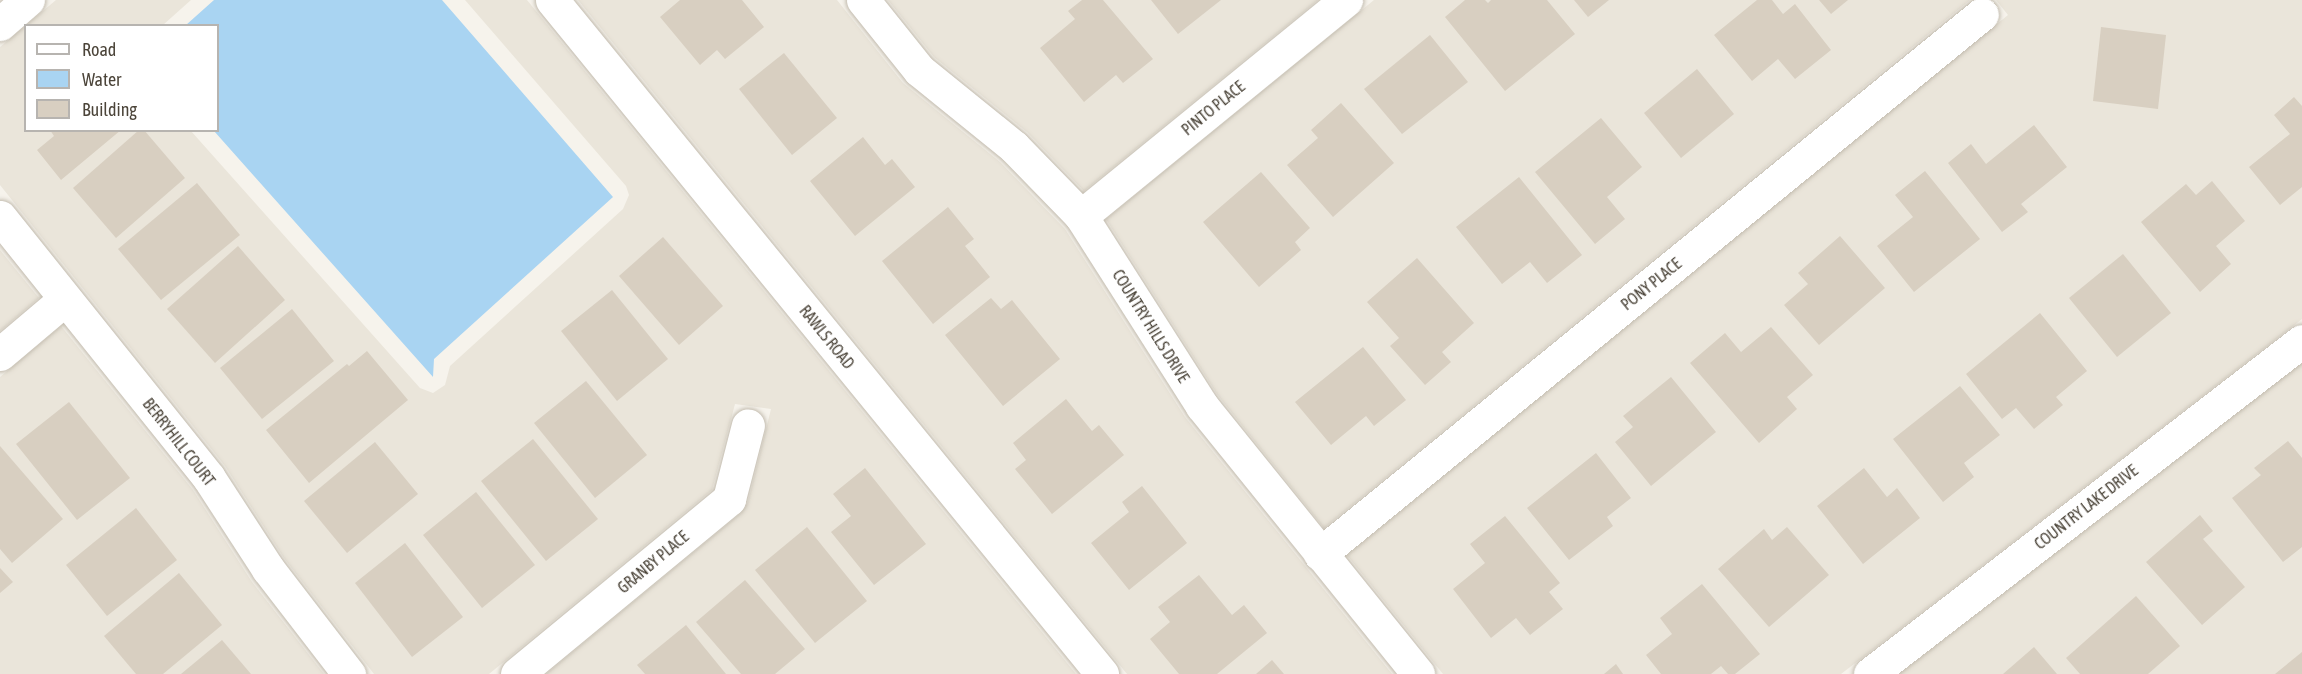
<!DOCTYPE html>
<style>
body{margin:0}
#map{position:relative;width:2302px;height:674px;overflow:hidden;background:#f6f3ec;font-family:"Asap Condensed",sans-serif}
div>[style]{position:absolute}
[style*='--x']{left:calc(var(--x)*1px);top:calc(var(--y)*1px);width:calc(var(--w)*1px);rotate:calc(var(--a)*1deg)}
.residential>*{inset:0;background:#eae5da}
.water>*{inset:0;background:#a9d4f2}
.building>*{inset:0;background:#d8cfc1}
.roads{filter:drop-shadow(0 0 2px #c2bbae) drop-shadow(0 0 2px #c2bbae)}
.minor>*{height:33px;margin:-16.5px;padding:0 16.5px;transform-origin:16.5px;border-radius:16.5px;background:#fff}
span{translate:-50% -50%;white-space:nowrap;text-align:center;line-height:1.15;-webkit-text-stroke:4.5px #fff;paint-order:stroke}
.street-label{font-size:16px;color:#4b4439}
.legend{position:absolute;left:24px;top:24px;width:195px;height:108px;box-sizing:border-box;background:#fff;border:2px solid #b7b4b0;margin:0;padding:8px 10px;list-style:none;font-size:18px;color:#4b4439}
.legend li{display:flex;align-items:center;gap:12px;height:30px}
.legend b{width:30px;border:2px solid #b7b4b0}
</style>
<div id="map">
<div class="residential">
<div style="clip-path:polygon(56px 0,191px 0,163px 25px,26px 26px,26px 130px,191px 131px,420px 388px,433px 393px,445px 385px,450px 366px,623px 209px,629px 195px,626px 186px,465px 0,527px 0,1076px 674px,546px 674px,741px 513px,748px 502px,771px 409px,735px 404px,712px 490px,489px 674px,374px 674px,284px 558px,225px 466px,0 185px,0 47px)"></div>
<div style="clip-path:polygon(578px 0,837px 0,903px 83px,1000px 162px,1065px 229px,1185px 417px,1392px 674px,1127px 674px)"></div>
<div style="clip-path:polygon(888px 0,1318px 0,1084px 191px,1027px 132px,934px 57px)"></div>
<div style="clip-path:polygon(1374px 0,1970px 0,1324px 528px,1217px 394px,1106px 219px)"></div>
<div style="clip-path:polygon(1996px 0,2302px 0,2302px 319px,1841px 674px,1443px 674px,1347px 555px,2008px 15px)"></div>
<div style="clip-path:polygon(0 250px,39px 298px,0 331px)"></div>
<div style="clip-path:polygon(61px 326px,193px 490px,252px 582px,324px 674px,0 674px,0 377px)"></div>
<div style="clip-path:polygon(2302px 363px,2302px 674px,1899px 674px)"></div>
</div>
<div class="water">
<div style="clip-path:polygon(214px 0,442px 0,613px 197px,434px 359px,433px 377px,214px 131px,218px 130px,218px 26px,186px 25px)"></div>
</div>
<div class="building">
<div style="clip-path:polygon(680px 0,742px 0,764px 27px,725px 59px,717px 50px,700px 65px,660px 17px)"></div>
<div style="clip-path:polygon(1082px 0,1103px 0,1153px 59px,1123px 83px,1116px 75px,1084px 102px,1040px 48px,1075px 19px,1068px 11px)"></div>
<div style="clip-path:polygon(1151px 0,1221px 0,1178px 34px)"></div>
<div style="clip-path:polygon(1465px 0,1485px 0,1488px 3px,1491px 0,1547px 0,1575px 34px,1505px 91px,1445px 17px)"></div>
<div style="clip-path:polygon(1574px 0,1609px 0,1588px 17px)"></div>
<div style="clip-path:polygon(1757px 0,1772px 0,1783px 14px,1795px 4px,1831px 50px,1795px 79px,1778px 59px,1752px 81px,1714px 35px)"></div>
<div style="clip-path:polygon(1819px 0,1848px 0,1831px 14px)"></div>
<div style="clip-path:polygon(2101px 27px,2166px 35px,2158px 109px,2093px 101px)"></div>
<div style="clip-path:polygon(1430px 35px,1468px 82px,1402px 134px,1364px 89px)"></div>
<div style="clip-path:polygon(784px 53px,837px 118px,792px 155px,739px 89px)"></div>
<div style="clip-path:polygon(1697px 69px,1734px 114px,1681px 158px,1644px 113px)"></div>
<div style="clip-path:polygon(2294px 97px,2302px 106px,2302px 187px,2280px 205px,2249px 167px,2290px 134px,2274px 115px)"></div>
<div style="clip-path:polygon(1341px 103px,1394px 163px,1333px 217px,1287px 165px,1318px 138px,1311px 130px)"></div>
<div style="clip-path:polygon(1601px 118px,1642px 167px,1607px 197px,1625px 219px,1595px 244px,1535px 172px)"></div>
<div style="clip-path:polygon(2034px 125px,2067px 167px,2021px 204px,2028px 212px,2002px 232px,1948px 163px,1971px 144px,1986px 164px)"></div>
<div style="clip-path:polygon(50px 130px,121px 130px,61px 180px,37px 150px,54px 136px)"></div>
<div style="clip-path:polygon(139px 130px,144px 130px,185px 178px,116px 238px,73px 188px)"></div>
<div style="clip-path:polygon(863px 137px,885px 165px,892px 159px,915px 187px,855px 236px,810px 181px)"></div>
<div style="clip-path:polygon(1925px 171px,1980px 239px,1914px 292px,1877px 246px,1913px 217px,1895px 195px)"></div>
<div style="clip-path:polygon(1261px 172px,1310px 228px,1295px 242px,1301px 250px,1259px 287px,1203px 222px)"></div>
<div style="clip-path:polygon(1519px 177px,1582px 255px,1547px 283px,1530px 262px,1502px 284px,1456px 227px)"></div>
<div style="clip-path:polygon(2212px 181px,2245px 221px,2216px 246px,2231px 264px,2200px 292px,2141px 222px,2186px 184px,2196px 195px)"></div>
<div style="clip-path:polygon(197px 183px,240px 235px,161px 300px,118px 249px)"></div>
<div style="clip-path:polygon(948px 207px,974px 239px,965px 246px,990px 277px,933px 324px,882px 261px)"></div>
<div style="clip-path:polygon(1840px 236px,1885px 288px,1819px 345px,1784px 305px,1808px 284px,1798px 273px)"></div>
<div style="clip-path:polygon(663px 237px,723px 306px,679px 345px,619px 276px)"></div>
<div style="clip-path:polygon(238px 246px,285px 300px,215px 363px,167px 309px)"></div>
<div style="clip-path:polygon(2123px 254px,2171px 313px,2117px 357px,2069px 298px)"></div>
<div style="clip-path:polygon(1417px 258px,1474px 323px,1442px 352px,1451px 362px,1425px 385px,1390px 346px,1399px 338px,1367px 302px)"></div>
<div style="clip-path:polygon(612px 290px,668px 359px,617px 401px,561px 331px)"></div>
<div style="clip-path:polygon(991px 298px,1001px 309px,1012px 300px,1060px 359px,1003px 406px,945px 335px)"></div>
<div style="clip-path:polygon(292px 309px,334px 361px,262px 419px,220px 368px)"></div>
<div style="clip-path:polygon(2040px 313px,2087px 371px,2056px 397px,2063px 405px,2034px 429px,2016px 408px,2002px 419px,1966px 374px)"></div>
<div style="clip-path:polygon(1771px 327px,1813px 375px,1787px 397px,1797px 409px,1759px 443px,1690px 363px,1725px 333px,1741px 352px)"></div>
<div style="clip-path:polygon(1363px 347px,1406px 400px,1374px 426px,1366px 416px,1331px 445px,1295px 402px)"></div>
<div style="clip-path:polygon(367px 351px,408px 400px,309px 483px,266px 430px,347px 364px,349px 366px)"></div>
<div style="clip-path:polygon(1671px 377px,1716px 432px,1651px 486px,1615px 442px,1633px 427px,1623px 416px)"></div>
<div style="clip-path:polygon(586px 381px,647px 455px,595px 498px,534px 423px)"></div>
<div style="clip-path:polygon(1960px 386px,2000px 435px,1964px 463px,1974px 477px,1943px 502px,1893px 439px)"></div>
<div style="clip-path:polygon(1066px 399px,1092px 431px,1099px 425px,1124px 455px,1052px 514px,1015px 469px,1026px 460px,1013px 443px)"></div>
<div style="clip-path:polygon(69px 402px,130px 478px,77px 520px,16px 444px)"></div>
<div style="clip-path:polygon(533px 439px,598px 519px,546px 561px,481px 481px)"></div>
<div style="clip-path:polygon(2288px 441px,2302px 458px,2302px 547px,2283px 562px,2232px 498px,2261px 475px,2254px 468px)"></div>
<div style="clip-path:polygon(375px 442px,418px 494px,347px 553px,304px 501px)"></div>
<div style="clip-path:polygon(0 446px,63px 519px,12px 563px,0 549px)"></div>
<div style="clip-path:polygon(1596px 453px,1631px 498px,1607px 517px,1613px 526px,1569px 560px,1527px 508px)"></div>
<div style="clip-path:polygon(865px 468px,926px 544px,874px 585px,831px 532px,851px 516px,833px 494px)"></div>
<div style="clip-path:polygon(1864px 468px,1887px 497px,1897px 488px,1920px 518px,1863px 564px,1817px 506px)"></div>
<div style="clip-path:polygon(1142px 486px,1187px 543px,1129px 590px,1091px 543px,1129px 512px,1122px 502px)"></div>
<div style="clip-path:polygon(476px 492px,535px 565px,482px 608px,423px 535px)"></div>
<div style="clip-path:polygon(136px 508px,177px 560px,107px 616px,66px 565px)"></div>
<div style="clip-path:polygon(2200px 515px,2213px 531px,2203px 539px,2245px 587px,2202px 625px,2146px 562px)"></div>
<div style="clip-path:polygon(1505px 516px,1560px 583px,1549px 592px,1563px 609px,1530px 635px,1516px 618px,1491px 638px,1453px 589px,1485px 563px,1470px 544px)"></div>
<div style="clip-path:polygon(807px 527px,867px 601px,815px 643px,755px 570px)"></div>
<div style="clip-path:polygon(1787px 527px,1829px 575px,1769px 627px,1718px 569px,1764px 529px,1772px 540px)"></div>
<div style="clip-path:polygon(405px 543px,463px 617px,412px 657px,355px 583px)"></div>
<div style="clip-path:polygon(0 568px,13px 582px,0 593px)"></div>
<div style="clip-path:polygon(179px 573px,222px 625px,163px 674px,136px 674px,104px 636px)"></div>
<div style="clip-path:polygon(1199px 575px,1232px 615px,1244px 605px,1267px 633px,1217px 674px,1179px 674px,1150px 639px,1170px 622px,1158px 607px)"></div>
<div style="clip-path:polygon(745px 580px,805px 649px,775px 674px,741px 674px,696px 622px)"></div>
<div style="clip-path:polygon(1702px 584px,1760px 654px,1735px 674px,1728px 674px,1721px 666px,1711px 674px,1661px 674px,1646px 655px,1672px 634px,1660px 618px)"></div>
<div style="clip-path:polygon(2136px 596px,2180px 646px,2148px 674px,2080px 674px,2066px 658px)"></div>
<div style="clip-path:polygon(686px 625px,726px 674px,645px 674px,637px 665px)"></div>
<div style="clip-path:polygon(222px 640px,251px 674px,181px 674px)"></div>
<div style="clip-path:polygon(2034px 647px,2057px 674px,2003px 674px)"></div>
<div style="clip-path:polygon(2302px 652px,2302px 674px,2275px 674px)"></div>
<div style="clip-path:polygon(1272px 660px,1284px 674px,1256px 674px)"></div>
<div style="clip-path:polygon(1616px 664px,1623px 674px,1604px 674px)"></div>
</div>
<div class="roads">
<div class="minor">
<div style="--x:552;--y:0;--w:870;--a:50.78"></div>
<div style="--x:863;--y:0;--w:90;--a:51.3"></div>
<div style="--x:919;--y:70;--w:122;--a:39"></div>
<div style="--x:1014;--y:147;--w:96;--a:45.8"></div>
<div style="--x:1081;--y:216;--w:225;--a:57.5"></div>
<div style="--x:1202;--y:406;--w:344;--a:51.1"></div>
<div style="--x:0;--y:24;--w:37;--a:-41"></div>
<div style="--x:1081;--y:216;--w:342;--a:-39.2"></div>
<div style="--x:0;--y:217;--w:334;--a:51.3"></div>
<div style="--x:209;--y:478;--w:108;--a:57"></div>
<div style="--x:268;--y:569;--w:133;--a:52.4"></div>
<div style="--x:0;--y:354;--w:85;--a:-40.2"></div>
<div style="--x:1320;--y:554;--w:854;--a:-39.2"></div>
<div style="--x:517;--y:674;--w:275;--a:-39.5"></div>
<div style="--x:729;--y:499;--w:76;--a:-75.6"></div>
<div style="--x:1870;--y:674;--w:545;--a:-37.63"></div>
</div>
</div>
<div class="street-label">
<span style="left:1213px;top:108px;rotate:-39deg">PINTO PLACE</span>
<span style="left:1651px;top:284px;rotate:-39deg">PONY PLACE</span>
<span style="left:1151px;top:326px;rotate:58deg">COUNTRY HILLS DRIVE</span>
<span style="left:827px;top:337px;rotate:51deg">RAWLS ROAD</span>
<span style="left:179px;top:442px;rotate:52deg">BERRYHILL COURT</span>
<span style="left:2086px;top:507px;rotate:-38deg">COUNTRY LAKE DRIVE</span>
<span style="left:653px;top:562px;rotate:-40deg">GRANBY PLACE</span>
</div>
<ul class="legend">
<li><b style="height:8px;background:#fff"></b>Road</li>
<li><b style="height:16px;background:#a9d4f2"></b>Water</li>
<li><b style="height:16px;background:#d8cfc1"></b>Building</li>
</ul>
</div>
